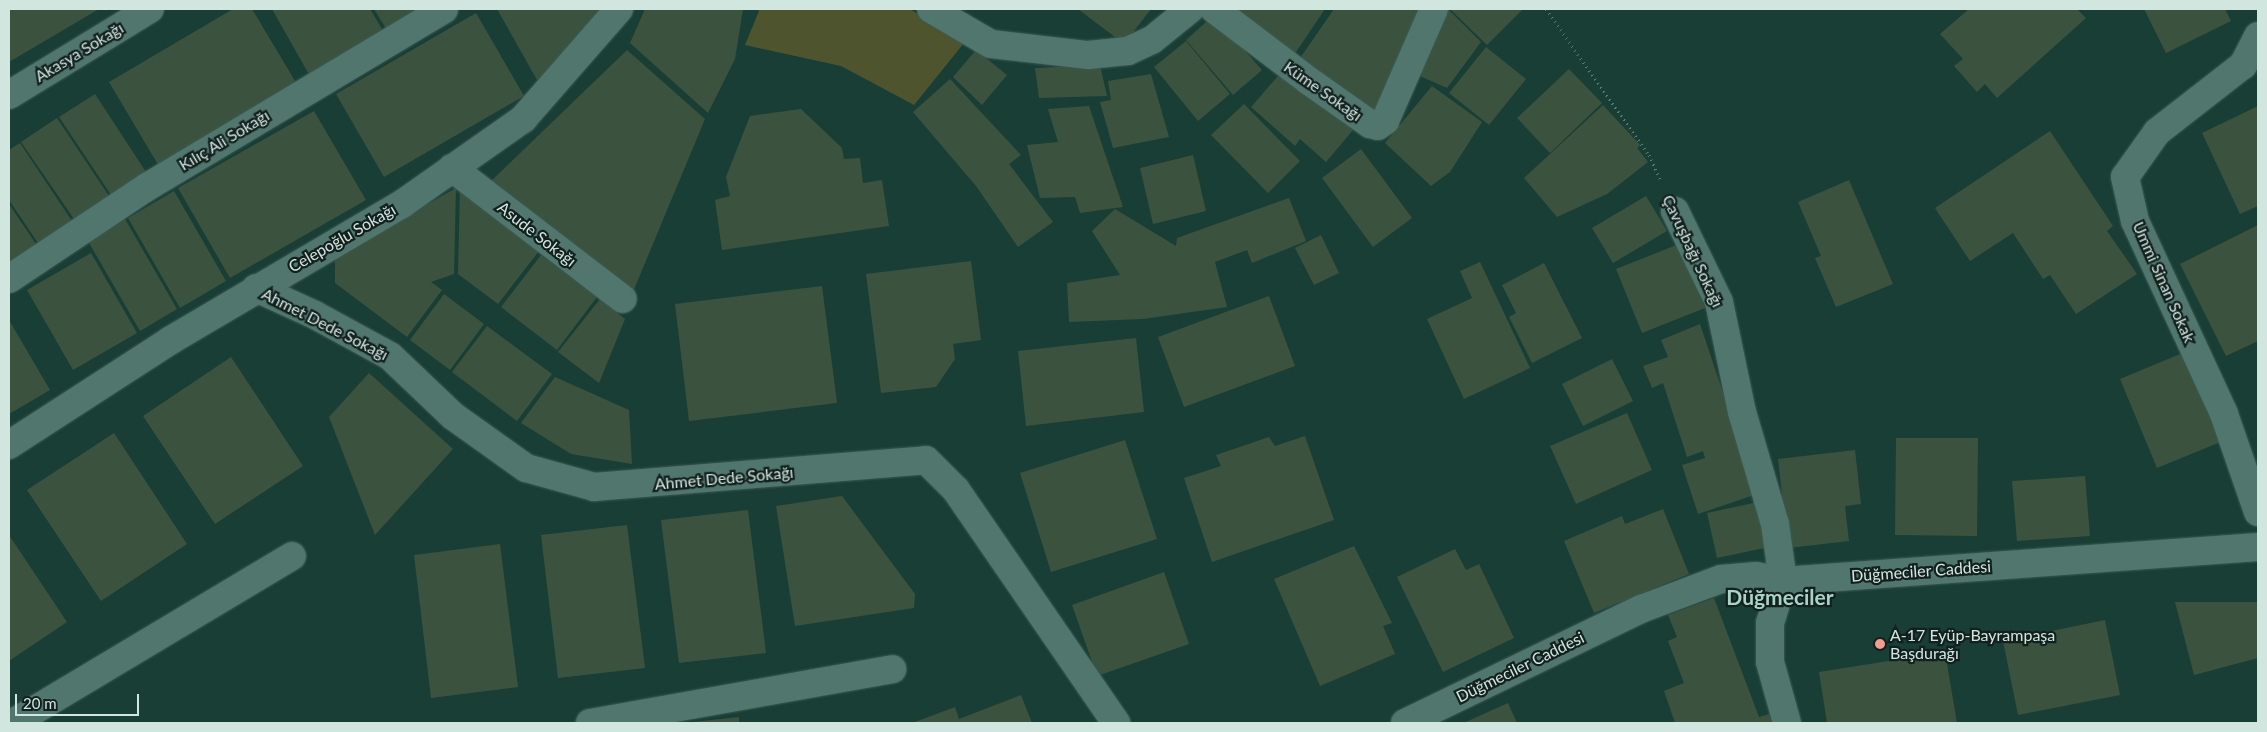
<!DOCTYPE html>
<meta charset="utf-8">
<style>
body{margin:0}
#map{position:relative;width:2267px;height:732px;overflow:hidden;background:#193e36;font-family:Lato,sans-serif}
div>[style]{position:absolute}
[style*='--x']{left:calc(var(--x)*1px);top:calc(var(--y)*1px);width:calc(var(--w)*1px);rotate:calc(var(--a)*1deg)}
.green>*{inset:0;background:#4e552e}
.building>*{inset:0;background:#3b533e}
.path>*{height:3px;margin-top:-1.5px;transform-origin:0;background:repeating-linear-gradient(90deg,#5c7b74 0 1px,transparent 0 5px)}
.roads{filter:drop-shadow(0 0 1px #3b5a54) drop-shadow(0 0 1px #3b5a54)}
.minor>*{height:28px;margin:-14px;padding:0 14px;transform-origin:14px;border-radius:14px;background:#50766d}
.dots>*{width:14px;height:14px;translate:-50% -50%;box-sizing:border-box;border:2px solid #12211d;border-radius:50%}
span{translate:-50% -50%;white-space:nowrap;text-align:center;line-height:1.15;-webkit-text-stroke:4.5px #12211d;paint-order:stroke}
.street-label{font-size:16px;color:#d2e6e0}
.poi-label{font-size:16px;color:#d2e6e0}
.left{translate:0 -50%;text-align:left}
.district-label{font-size:21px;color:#aad3c8;font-weight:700}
.frame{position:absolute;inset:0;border:10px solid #d2e6e0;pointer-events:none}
.scale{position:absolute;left:15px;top:694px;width:124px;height:22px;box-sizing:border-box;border:2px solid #d2e6e0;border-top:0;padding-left:6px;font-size:15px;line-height:18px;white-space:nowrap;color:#d2e6e0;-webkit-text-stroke:4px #12211d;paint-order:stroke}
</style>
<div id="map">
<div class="green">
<div style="clip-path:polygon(757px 9px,910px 9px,964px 43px,914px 105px,841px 66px,745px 45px,759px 11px)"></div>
</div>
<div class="building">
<div style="clip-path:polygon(9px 9px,99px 9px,9px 62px)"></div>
<div style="clip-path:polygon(233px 9px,252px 9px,298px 86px,160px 168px,109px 82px)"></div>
<div style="clip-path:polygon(272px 9px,370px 9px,385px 34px,311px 78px)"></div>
<div style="clip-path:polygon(374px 9px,428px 9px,388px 32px)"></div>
<div style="clip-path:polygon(497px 9px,602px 9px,578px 48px,537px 80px)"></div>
<div style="clip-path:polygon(645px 9px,743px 9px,735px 59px,708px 113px,630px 43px)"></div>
<div style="clip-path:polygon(1078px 9px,1151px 9px,1124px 44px)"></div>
<div style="clip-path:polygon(1222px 9px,1325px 9px,1290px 61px)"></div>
<div style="clip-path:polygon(1334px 9px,1421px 9px,1375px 119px,1296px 64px)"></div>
<div style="clip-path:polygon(1444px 9px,1448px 9px,1481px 42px,1447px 88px,1413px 73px)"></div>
<div style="clip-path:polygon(1450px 9px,1523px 9px,1487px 45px)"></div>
<div style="clip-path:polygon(1969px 9px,2077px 9px,2086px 18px,1997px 98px,1985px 84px,1977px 92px,1954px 66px,1963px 59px,1940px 34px)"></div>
<div style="clip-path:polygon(2144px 9px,2225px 9px,2231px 21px,2166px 53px)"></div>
<div style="clip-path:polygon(476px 13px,524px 96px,384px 177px,336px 94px)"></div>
<div style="clip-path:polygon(1214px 15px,1262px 70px,1233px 95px,1186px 40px)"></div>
<div style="clip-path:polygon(1186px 41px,1230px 94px,1198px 121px,1154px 67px)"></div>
<div style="clip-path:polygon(1486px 47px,1526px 79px,1489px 125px,1449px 93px)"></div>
<div style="clip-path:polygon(627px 50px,705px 119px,630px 299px,489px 183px)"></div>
<div style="clip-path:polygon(976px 50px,1007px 75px,982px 105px,953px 77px)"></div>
<div style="clip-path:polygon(1100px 65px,1107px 96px,1039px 98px,1035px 68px)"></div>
<div style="clip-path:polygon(1284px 69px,1353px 130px,1326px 162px,1300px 139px,1295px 146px,1251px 107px)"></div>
<div style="clip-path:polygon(1569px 69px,1602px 103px,1550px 153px,1517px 118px)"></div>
<div style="clip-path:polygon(1151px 74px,1169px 137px,1113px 148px,1100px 102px,1111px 100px,1108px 81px)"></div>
<div style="clip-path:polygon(950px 79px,1021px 155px,1009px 164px,1053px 222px,1018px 247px,976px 186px,913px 112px)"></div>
<div style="clip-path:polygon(1432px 86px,1482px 122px,1450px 172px,1431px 186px,1385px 143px)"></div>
<div style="clip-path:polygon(95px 94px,146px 172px,111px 195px,59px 117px)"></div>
<div style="clip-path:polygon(1244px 104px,1300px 161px,1268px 193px,1211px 135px)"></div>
<div style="clip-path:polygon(1603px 105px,1640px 145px,1637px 148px,1648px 162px,1607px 194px,1557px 217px,1524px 178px)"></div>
<div style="clip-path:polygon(1089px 106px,1123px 207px,1080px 213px,1075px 197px,1040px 198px,1027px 145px,1058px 142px,1048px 109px)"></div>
<div style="clip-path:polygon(2258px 106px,2258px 206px,2240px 214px,2202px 133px)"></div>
<div style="clip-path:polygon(801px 109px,842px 148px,844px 159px,860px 158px,863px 183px,882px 180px,889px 226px,722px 250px,715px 200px,730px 196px,726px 177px,750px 116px)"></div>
<div style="clip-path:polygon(314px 111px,366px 200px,230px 278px,178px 188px)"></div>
<div style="clip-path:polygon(57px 118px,109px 196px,74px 219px,21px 142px)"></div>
<div style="clip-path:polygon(2050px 131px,2113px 226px,2107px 231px,2137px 274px,2076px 314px,2050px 275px,2043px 279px,2013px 233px,1970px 261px,1935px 208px)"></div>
<div style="clip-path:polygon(20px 143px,72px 221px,38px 243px,9px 200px,9px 150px)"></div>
<div style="clip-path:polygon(1361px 149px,1412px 218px,1373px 247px,1322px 178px)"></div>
<div style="clip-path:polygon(1193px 155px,1206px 211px,1153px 224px,1140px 168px)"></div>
<div style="clip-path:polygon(1849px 180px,1893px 284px,1836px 307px,1815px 258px,1821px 256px,1798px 202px)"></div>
<div style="clip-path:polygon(460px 187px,539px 251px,498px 304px,458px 274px)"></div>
<div style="clip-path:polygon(456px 188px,454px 274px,431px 282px,442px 290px,407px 337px,335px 283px,335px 256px)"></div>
<div style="clip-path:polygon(174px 191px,226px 281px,180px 308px,128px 218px)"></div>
<div style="clip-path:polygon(1646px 196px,1667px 231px,1613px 263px,1592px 228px)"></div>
<div style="clip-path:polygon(1289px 198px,1306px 241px,1252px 263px,1247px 250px,1215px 262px,1227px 307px,1143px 319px,1069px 322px,1067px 283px,1120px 275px,1092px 231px,1115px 209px,1176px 246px,1177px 238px)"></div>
<div style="clip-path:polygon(9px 204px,36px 244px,9px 263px)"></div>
<div style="clip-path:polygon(125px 219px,177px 309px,140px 331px,88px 241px)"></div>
<div style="clip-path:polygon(2258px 225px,2258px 341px,2226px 356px,2180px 264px)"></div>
<div style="clip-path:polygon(1321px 235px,1339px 273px,1314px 285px,1295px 248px)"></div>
<div style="clip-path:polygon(1679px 244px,1705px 308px,1642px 333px,1616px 269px)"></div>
<div style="clip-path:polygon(91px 253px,137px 333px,73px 370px,27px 290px)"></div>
<div style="clip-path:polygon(541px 255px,597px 297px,557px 350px,501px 307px)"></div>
<div style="clip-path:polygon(971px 261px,981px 340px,953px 344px,955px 359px,936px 387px,881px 393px,866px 274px)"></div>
<div style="clip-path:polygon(1480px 262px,1530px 368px,1464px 399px,1427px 319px,1472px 298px,1460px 271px)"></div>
<div style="clip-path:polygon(1544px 263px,1582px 338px,1532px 363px,1509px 317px,1516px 313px,1502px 285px)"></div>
<div style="clip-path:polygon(822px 286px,837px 403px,689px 421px,675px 304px)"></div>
<div style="clip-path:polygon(444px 294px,484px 324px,450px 370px,410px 340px)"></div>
<div style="clip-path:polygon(1269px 296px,1295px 366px,1184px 407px,1158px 337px)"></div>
<div style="clip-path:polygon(600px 299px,625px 319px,599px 383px,558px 352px)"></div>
<div style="clip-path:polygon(9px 320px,50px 390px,9px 414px)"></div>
<div style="clip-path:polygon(1700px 324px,1757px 494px,1698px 514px,1682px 465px,1705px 458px,1703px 451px,1687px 457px,1663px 383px,1652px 388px,1643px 366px,1668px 357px,1661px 340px)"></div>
<div style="clip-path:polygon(487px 326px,552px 374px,517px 421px,452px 372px)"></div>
<div style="clip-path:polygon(1136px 338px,1144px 412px,1026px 426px,1018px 351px)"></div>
<div style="clip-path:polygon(2185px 352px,2223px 441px,2157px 468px,2120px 379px)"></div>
<div style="clip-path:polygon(231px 357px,303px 466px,215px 524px,143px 416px)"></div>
<div style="clip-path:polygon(1612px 359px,1633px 401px,1583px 426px,1562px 384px)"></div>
<div style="clip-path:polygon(369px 373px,453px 449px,375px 535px,329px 417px)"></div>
<div style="clip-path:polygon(555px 377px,629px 410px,632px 464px,571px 454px,521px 423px)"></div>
<div style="clip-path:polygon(1627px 413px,1652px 470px,1576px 504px,1550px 446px)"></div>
<div style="clip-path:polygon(114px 433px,187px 544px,101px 601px,27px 490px)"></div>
<div style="clip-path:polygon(1305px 436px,1334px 520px,1212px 562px,1184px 478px,1221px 466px,1216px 455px,1269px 437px,1275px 446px)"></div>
<div style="clip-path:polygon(1896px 438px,1978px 438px,1977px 536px,1895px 535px)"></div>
<div style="clip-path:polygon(1125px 440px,1157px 539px,1051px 572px,1020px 473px)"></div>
<div style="clip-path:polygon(1855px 450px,1861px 504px,1845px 506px,1849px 541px,1788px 548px,1778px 459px)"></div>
<div style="clip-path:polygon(2085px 476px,2090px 536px,2017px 541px,2012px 481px)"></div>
<div style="clip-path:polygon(842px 496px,915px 594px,914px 608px,795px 626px,776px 506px)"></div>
<div style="clip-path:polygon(1758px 502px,1769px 547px,1717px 558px,1707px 513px)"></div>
<div style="clip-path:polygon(1663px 509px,1689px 574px,1594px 613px,1564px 541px,1622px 516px,1625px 524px)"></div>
<div style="clip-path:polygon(748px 510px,766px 653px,679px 663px,661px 520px)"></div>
<div style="clip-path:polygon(627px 525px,645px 668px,558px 678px,541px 535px)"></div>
<div style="clip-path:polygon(9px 535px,67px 622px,9px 661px)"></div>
<div style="clip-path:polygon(500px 544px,518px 687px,431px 698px,414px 555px)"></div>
<div style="clip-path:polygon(1354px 546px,1392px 623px,1383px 626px,1395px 654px,1320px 686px,1274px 579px)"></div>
<div style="clip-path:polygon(1455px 549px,1466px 570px,1479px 564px,1514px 638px,1443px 672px,1397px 577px)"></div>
<div style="clip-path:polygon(1164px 572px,1189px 644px,1097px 676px,1072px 605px)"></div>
<div style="clip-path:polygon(1714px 598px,1759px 717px,1769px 714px,1772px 723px,1675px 723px,1664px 691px,1684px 683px,1668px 641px,1677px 637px,1668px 615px)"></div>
<div style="clip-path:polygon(2175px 602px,2258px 602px,2258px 658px,2194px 675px)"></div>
<div style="clip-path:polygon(2105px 620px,2120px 695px,2018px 715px,2003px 641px)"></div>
<div style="clip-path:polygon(1945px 652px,1957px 723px,1827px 723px,1819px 672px)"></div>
<div style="clip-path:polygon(1021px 695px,1032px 723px,912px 723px,955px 707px,959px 719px)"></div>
<div style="clip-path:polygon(1508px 703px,1517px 723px,1463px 723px,1468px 721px)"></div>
<div style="clip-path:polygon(739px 717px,739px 723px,693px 723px,693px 722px)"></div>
</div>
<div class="path">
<div style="--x:1546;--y:9;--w:179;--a:54.8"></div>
<div style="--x:1649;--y:155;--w:29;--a:65"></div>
</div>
<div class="roads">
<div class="minor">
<div style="--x:931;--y:9;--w:69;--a:30.3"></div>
<div style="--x:991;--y:44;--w:98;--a:6.5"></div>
<div style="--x:1088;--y:55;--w:40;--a:-5.7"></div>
<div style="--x:1128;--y:51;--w:26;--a:-25"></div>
<div style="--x:1152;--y:40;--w:49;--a:-39.2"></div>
<div style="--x:1214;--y:9;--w:119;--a:37.2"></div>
<div style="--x:1309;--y:81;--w:75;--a:35.2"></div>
<div style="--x:1370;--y:124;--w:8;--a:14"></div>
<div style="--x:1378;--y:126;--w:9;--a:-36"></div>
<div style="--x:1385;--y:121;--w:122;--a:-66.4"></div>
<div style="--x:2258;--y:36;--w:33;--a:117"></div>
<div style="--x:2243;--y:65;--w:109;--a:142.1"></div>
<div style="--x:2157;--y:132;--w:55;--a:125.4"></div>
<div style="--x:2125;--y:177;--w:45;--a:77.2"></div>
<div style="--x:2135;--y:221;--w:213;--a:65.2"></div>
<div style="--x:2224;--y:414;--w:104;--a:70.9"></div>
<div style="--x:9;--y:95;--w:165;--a:-31.4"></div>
<div style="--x:452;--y:168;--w:215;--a:37.5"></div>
<div style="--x:1675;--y:211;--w:101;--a:64.2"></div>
<div style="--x:1719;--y:302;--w:112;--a:78.2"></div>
<div style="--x:1742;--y:412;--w:117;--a:73.6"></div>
<div style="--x:1775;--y:524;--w:58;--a:82"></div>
<div style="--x:1783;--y:581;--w:44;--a:107.2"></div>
<div style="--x:1770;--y:623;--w:39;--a:90"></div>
<div style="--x:1770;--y:662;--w:63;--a:74.4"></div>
<div style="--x:9;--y:279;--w:166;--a:-33.7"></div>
<div style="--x:147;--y:187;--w:346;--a:-30.9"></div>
<div style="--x:256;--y:288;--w:65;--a:24.6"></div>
<div style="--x:315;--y:315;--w:85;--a:28.7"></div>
<div style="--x:390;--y:356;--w:87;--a:43.6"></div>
<div style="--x:453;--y:416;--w:90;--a:35.5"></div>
<div style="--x:526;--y:468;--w:71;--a:15.6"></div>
<div style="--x:594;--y:487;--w:333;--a:-4.6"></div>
<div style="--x:926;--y:460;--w:42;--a:45"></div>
<div style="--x:956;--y:490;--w:283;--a:55.5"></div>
<div style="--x:9;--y:445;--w:193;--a:-32.9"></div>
<div style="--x:171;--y:340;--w:268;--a:-30.5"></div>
<div style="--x:402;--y:204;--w:148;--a:-35.1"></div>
<div style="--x:523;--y:119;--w:146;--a:-48.9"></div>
<div style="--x:13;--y:723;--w:325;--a:-30.9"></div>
<div style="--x:590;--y:723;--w:307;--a:-10.1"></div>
<div style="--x:1405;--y:723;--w:262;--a:-25.8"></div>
<div style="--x:1641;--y:609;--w:85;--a:-20.6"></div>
<div style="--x:1721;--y:579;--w:35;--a:-5"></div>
<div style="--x:1756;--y:576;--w:27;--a:10"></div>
<div style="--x:1783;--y:581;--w:476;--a:-4.1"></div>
</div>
</div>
<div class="dots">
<div style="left:1880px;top:644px;background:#f59c90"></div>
</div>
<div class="street-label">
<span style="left:79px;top:52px;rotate:-31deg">Akasya Sokağı</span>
<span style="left:1323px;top:91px;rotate:35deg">Küme Sokağı</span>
<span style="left:224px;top:140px;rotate:-31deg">Kılıç Ali Sokağı</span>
<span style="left:537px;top:234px;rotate:38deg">Asude Sokağı</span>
<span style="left:342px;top:238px;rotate:-30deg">Celepoğlu Sokağı</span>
<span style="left:1693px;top:251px;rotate:65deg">Çavuşbağı Sokağı</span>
<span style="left:2164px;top:282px;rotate:66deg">Ummi Sinan Sokak</span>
<span style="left:325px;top:324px;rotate:27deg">Ahmet Dede Sokağı</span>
<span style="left:724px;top:478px;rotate:-5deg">Ahmet Dede Sokağı</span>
<span style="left:1921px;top:571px;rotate:-4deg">Düğmeciler Caddesi</span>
<span style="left:1520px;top:667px;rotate:-26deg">Düğmeciler Caddesi</span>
</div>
<div class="poi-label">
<span class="left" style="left:1890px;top:644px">A-17 Eyüp-Bayrampaşa<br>Başdurağı</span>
</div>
<div class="district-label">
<span style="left:1780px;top:597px">Düğmeciler</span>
</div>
<div class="frame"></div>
<div class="scale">20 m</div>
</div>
